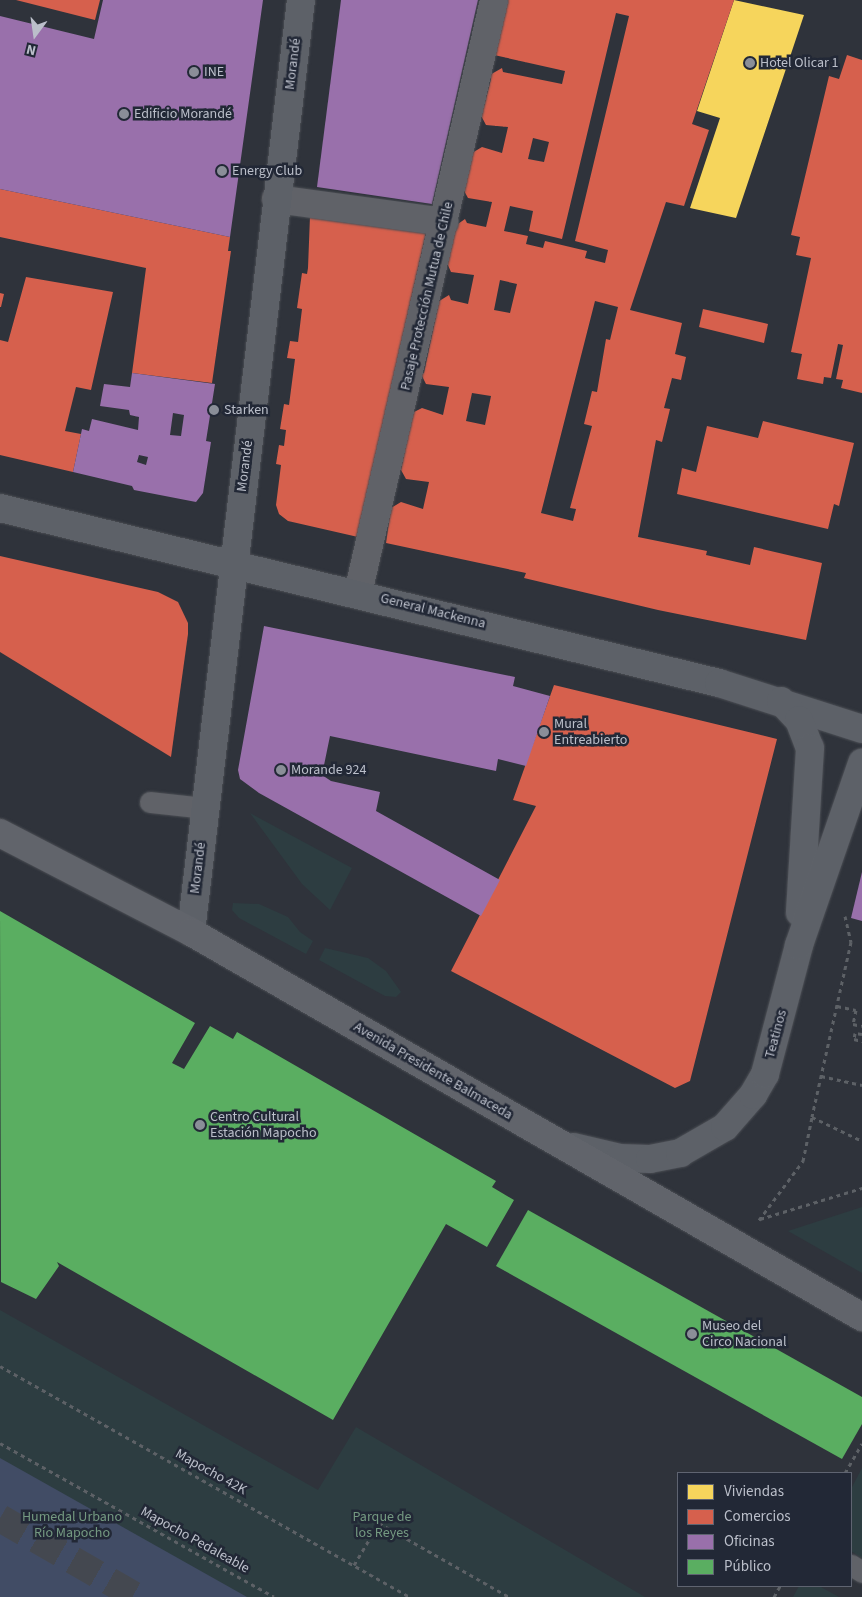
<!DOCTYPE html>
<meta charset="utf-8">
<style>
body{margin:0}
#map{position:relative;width:862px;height:1597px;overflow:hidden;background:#2f333b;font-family:"Source Sans 3",sans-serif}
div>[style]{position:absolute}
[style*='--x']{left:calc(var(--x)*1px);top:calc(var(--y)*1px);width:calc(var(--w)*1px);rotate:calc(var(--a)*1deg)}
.green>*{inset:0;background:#2d3d41}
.water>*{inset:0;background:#414c65}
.homes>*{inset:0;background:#f6d55c}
.shops>*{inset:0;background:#d6604d}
.offices>*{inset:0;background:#9970ab}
.public>*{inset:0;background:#5aae61}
.highway-tunnel>*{height:28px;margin-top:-14px;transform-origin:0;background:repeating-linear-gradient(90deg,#444850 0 28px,transparent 0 42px)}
.path>*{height:3px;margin-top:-1.5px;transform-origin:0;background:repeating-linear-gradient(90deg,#5d6166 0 4px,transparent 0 8px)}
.roads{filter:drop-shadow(0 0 1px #4b4e54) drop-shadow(0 0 1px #4b4e54)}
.lane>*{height:21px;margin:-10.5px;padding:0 10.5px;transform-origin:10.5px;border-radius:10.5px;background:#606268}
.street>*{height:28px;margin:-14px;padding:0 14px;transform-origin:14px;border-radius:14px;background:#606268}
.secondary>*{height:28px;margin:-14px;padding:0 14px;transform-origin:14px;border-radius:14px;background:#5d6168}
.primary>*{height:28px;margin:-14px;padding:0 14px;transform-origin:14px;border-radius:14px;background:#61646b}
.dots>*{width:14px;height:14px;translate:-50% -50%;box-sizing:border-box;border:2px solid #222836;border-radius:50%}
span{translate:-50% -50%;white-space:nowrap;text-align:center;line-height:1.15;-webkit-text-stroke:5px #222836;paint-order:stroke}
.poi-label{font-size:14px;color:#bbbfca}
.left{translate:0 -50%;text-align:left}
.street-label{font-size:14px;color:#bbbfca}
.park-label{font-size:14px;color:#749981}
.legend{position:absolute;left:677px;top:1472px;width:175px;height:115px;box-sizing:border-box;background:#222836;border:1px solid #5f6471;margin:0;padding:6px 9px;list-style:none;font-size:15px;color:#bbbfca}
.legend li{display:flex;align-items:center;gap:10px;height:25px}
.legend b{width:25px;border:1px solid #5f6471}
.north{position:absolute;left:10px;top:10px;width:50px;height:50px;-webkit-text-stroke:4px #222836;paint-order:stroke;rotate:194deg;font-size:14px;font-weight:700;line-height:20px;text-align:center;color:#bbbfca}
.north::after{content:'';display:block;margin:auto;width:18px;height:22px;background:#bbbfca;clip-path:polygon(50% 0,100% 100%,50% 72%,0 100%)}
</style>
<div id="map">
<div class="green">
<div style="clip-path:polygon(250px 813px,352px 868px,330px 910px,302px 884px)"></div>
<div style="clip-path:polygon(233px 903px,259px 904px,288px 917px,300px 932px,313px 941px,306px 954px,239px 918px,232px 910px)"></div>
<div style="clip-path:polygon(325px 948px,368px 958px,386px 971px,401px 992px,396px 997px,385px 996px,319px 960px)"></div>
<div style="clip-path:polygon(862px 1207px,862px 1273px,788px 1231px)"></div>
<div style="clip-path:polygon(0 1310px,318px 1490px,356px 1427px,645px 1597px,0 1597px)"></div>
<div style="clip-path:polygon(862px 1468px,862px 1558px,851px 1551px,851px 1489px)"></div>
<div style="clip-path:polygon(799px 1586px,819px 1586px,839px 1597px,793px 1597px)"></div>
</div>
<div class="water">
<div style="clip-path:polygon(0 1458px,247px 1597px,0 1597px)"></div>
</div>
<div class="homes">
<div style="clip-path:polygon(734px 0,804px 15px,736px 218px,690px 208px,720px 118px,697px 111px)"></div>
</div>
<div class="shops">
<div style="clip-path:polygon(16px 0,100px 0,95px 20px)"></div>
<div style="clip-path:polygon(evenodd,507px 0,734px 0,692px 124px,709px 130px,684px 206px,666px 202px,630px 310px,682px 323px,675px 354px,686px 357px,681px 380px,672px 378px,664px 408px,670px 409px,662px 442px,656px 440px,638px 537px,707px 551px,706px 555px,750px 565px,754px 547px,822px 563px,806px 640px,658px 610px,524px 578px,526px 573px,386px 543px,391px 508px,401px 502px,423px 509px,429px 482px,406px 479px,401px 470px,412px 413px,422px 408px,443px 415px,449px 387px,426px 384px,421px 374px,424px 373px,438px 306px,436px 303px,449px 295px,451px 300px,468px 304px,474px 275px,451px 272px,447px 263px,455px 226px,465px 219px,467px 223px,486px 227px,492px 202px,468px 198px,463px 189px,472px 153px,482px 147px,502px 153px,508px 127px,486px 125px,478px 110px,484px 106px,491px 79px,488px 76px,502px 68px,503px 72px,562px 84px,565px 71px,494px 55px,507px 0,616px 13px,629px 16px,575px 241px,608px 250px,605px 263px,585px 258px,587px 251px,545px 241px,543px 248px,526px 244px,528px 236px,504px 231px,510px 206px,533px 211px,529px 231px,562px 239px,616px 13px,507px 0,533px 138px,549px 142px,544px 162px,528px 159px,533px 138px,507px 0,500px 280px,517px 284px,510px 313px,494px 310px,500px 280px,507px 0,595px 301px,618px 307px,610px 340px,606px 339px,597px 392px,592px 391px,584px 424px,592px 426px,570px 508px,576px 509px,573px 521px,541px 513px,595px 301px,507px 0,472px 393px,491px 396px,485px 425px,466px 421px,472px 393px)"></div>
<div style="clip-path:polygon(847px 55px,862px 60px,862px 393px,841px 388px,843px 380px,836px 379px,843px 345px,838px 344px,831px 378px,824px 377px,823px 384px,797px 379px,802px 354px,791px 352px,811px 258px,796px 255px,800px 237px,791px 235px,829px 76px,839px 79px)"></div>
<div style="clip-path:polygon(0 189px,230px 237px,228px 251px,231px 251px,212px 383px,132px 373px,146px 268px,0 237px)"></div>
<div style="clip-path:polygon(310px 216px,426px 233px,358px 537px,288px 521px,279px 514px,276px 505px,281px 465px,276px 464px,279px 445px,284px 446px,286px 430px,280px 429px,284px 404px,289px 405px,295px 359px,287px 358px,290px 341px,298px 342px,302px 309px,297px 308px,302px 273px,307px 274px,308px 268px)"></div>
<div style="clip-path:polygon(26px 277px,113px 292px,91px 390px,76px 387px,65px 431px,81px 434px,73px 472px,0 455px,0 340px,8px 342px)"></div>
<div style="clip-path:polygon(0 293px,4px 294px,1px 307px,0 307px)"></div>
<div style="clip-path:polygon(703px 309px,768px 324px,764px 343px,699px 327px)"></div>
<div style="clip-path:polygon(763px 421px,854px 443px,839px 506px,834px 504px,828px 529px,677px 494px,682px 468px,696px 472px,707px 426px,758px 438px)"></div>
<div style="clip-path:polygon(0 556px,158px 592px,178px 602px,188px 623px,188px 634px,171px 757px,0 652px)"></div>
<div style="clip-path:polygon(554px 685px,777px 739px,690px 1081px,675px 1088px,451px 971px,536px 806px,513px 800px)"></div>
</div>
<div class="offices">
<div style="clip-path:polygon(103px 0,263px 0,230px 237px,0 189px,0 16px,94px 39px)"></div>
<div style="clip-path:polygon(341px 0,478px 0,432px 204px,317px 187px)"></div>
<div style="clip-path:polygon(evenodd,132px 373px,215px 384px,206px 441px,211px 442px,203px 493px,196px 502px,134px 490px,132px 486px,73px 472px,82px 429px,89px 431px,92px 419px,138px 430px,139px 417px,130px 415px,129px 410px,100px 406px,104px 384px,130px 387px,132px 373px,173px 413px,184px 415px,181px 436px,170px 435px,173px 413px,132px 373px,139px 455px,148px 457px,146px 465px,137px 462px,139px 455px)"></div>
<div style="clip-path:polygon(264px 626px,515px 677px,513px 686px,550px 696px,526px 766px,498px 759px,496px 771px,330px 736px,322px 775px,331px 781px,380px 792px,376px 811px,500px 880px,481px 916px,259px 793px,240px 779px,238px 770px)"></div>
<div style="clip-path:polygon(862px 872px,862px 921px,851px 918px)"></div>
</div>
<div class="public">
<div style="clip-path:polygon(0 911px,195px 1023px,172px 1063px,184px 1069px,210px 1026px,233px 1039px,237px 1032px,496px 1181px,492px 1187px,514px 1200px,487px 1247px,446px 1224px,333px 1420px,57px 1262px,59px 1266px,36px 1299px,1px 1282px)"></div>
<div style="clip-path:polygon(528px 1210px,862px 1397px,862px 1424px,842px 1459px,496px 1266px)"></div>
</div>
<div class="highway-tunnel">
<div style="--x:0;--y:1518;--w:158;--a:30"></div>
</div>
<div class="path">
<div style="--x:845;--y:916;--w:27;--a:77"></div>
<div style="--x:851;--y:942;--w:179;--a:102.6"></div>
<div style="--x:812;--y:1117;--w:55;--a:25.6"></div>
<div style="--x:837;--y:1006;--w:19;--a:12"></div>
<div style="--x:856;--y:1010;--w:14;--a:102"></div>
<div style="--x:853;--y:1024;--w:9;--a:13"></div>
<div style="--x:862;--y:1034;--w:7;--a:-172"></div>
<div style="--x:855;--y:1033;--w:6;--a:99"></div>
<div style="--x:854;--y:1039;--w:8;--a:14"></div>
<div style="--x:821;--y:1076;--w:42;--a:12.4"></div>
<div style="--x:760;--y:1219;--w:107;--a:-16.9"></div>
<div style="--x:759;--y:1220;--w:74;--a:-53.3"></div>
<div style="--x:803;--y:1161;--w:45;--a:-78.4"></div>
<div style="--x:0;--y:1366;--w:471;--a:29.4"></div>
<div style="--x:0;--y:1443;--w:314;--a:29.3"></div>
<div style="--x:845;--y:1473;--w:34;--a:-60"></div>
<div style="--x:354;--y:1565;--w:49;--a:-59.2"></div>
<div style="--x:379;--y:1523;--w:150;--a:29.6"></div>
<div style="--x:774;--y:1597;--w:13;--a:-61"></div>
</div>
<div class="roads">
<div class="lane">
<div style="--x:150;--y:802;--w:55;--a:6.2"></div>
<div style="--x:851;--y:1565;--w:13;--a:32"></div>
</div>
<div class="street">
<div style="--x:276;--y:199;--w:170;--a:7.8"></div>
<div style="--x:358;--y:593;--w:608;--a:-77.08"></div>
</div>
<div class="secondary">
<div style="--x:0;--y:508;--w:740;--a:13.68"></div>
<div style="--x:719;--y:683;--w:150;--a:17.8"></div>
<div style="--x:781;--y:701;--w:26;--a:47"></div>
<div style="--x:799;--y:720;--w:30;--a:69"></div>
<div style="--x:810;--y:748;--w:165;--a:93.5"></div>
<div style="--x:191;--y:932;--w:938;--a:-83.27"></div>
<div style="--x:573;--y:1147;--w:48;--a:13.2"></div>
<div style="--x:620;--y:1158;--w:30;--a:2"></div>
<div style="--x:650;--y:1159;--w:31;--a:-11"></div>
<div style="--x:680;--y:1153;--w:52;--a:-30"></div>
<div style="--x:725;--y:1127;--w:43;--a:-48.8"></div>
<div style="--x:753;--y:1095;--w:24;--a:-60"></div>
<div style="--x:765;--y:1074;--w:133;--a:-75.2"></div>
<div style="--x:799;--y:945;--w:193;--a:-70.9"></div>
</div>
<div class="primary">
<div style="--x:0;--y:833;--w:215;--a:27.4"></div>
<div style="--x:191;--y:932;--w:774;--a:29.85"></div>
</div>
</div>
<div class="dots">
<div style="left:750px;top:63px;background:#8a8e98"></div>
<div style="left:194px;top:72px;background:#8a8e98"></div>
<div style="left:124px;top:114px;background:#8a8e98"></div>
<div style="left:222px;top:171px;background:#8a8e98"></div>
<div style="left:214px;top:410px;background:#8a8e98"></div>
<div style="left:544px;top:732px;background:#8a8e98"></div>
<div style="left:281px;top:770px;background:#8a8e98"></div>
<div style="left:200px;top:1125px;background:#8a8e98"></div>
<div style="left:692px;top:1334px;background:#8a8e98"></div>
</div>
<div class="poi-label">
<span class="left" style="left:760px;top:63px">Hotel Olicar 1</span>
<span class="left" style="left:204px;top:72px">INE</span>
<span class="left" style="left:134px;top:114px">Edificio Morandé</span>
<span class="left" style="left:232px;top:171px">Energy Club</span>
<span class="left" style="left:224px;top:410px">Starken</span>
<span class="left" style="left:554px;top:732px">Mural<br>Entreabierto</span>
<span class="left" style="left:291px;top:770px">Morande 924</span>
<span class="left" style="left:210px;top:1125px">Centro Cultural<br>Estación Mapocho</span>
<span class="left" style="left:702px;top:1334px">Museo del<br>Circo Nacional</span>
</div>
<div class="street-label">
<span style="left:293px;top:64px;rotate:-83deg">Morandé</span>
<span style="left:427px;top:296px;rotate:-77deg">Pasaje Protección Mutua de Chile</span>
<span style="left:245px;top:466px;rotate:-83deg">Morandé</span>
<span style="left:433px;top:611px;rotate:14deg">General Mackenna</span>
<span style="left:198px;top:868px;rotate:-83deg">Morandé</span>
<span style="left:776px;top:1034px;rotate:-75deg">Teatinos</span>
<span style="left:433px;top:1071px;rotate:30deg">Avenida Presidente Balmaceda</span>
<span style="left:211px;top:1472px;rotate:29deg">Mapocho 42K</span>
<span style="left:195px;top:1540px;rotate:29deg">Mapocho Pedaleable</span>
</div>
<div class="park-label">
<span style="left:72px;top:1525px">Humedal Urbano<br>Río Mapocho</span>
<span style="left:382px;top:1525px">Parque de<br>los Reyes</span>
</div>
<ul class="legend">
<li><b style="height:14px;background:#f6d55c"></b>Viviendas</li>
<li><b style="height:14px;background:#d6604d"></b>Comercios</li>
<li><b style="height:14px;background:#9970ab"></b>Oficinas</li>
<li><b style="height:14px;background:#5aae61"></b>Público</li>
</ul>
<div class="north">N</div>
</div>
